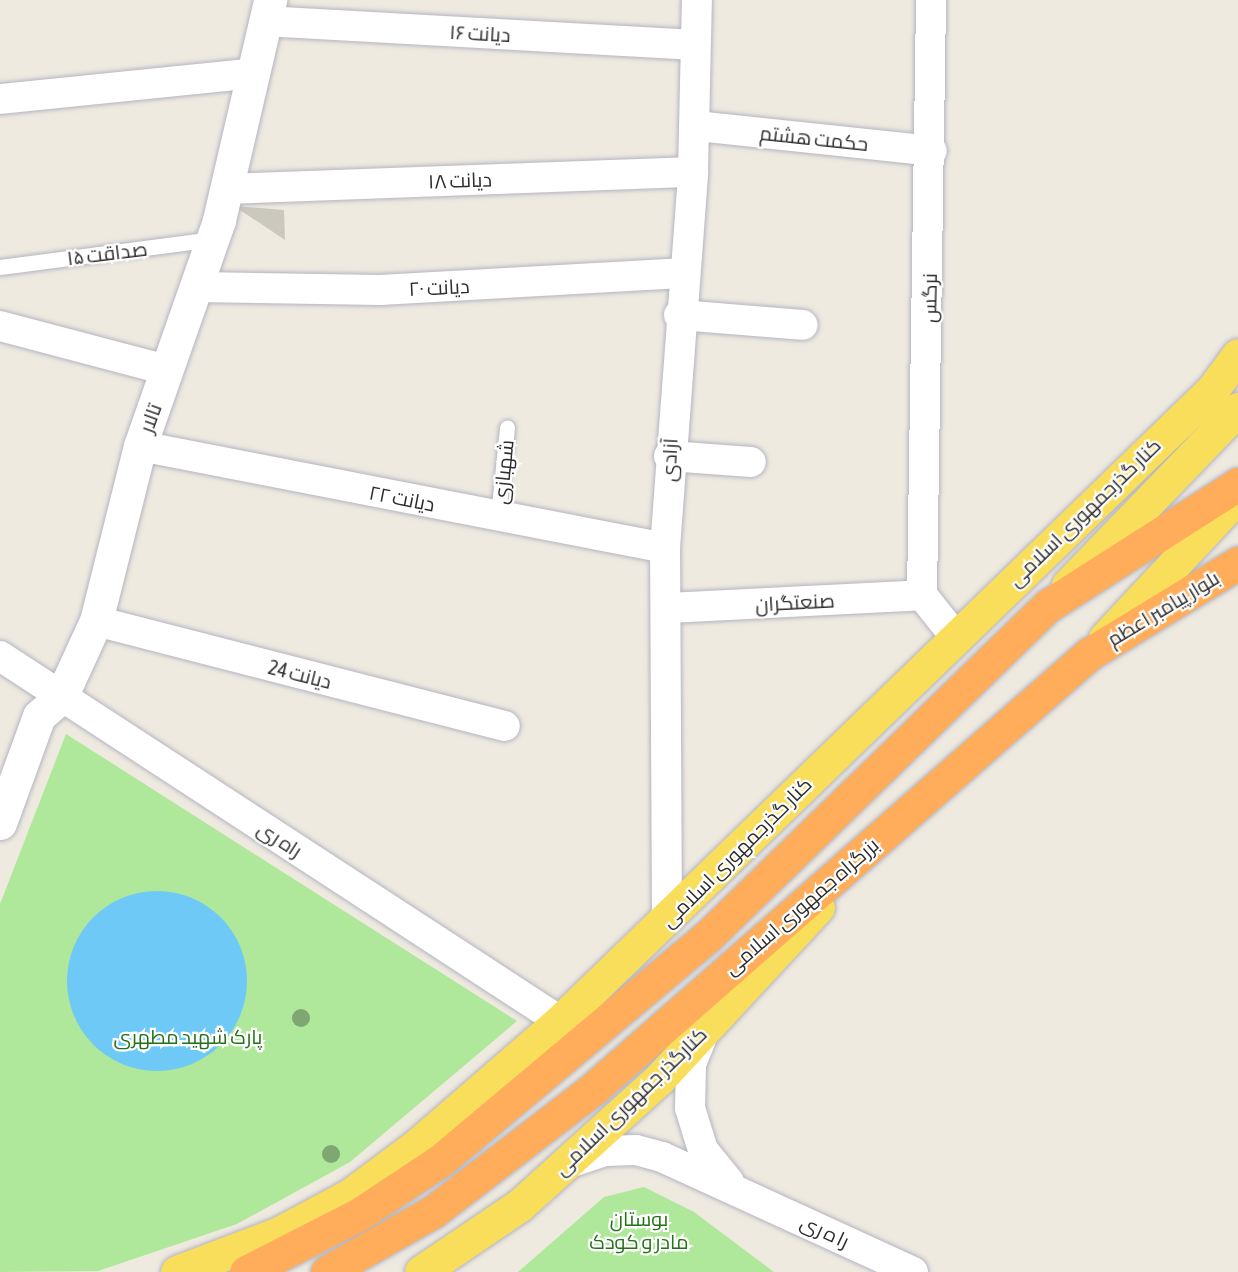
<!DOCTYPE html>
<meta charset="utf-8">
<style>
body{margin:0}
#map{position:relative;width:1238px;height:1272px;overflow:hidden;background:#efeae0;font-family:"Asap Condensed",Cairo,sans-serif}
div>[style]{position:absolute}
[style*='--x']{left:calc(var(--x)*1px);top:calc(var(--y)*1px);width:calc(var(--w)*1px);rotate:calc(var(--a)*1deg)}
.green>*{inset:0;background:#afe89a}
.water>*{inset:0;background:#6ec9f6}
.round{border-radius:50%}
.building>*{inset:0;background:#cbc8be}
.roads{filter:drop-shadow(0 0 2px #b3b5c1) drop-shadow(0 0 2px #b3b5c1)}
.lane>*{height:15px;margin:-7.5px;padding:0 7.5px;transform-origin:7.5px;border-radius:7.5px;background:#fff}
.street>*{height:30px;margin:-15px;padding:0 15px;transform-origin:15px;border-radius:15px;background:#fff}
.secondary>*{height:33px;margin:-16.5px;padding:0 16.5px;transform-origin:16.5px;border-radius:16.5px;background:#fff}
.primary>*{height:33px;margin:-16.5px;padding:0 16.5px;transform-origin:16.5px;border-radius:16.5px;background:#f9de5b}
.highway>*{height:33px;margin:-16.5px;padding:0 16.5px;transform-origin:16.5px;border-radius:16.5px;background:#ffad5b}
.trees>*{width:18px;height:18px;margin:-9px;border-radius:50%;background:#7fa771}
span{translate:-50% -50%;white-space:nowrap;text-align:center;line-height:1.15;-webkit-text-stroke:4.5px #fff;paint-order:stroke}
.street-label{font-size:20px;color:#2d2d2d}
.park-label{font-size:20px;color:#247117}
</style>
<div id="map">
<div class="green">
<div style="clip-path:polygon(66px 734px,517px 1021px,350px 1162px,237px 1224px,98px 1271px,0 1272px,0 904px)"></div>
<div style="clip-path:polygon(644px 1187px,694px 1212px,774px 1272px,518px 1272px,604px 1197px)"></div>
</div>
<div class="water">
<div class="round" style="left:67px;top:891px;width:180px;height:180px"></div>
</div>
<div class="building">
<div style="clip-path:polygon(234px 206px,284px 210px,285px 240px)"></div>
</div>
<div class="roads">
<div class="lane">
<div style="--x:0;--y:267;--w:215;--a:-7.5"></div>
<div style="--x:498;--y:516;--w:89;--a:-84.2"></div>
</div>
<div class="street">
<div style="--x:265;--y:21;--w:430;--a:3.2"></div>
<div style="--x:0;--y:99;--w:256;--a:-5.8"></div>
<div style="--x:696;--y:126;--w:237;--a:6"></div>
<div style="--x:227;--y:189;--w:466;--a:-2.1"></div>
<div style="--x:196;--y:287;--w:184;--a:0.9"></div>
<div style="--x:380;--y:290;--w:302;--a:-3.2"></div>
<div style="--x:679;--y:315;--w:124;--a:4.6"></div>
<div style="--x:0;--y:326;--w:173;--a:14.8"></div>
<div style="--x:140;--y:446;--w:535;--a:10.99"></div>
<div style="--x:669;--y:456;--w:82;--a:4.2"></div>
<div style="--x:922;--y:595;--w:595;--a:-89.13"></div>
<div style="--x:922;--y:595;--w:51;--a:51.3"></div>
<div style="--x:668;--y:608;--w:254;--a:-2.9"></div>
<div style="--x:96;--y:621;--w:422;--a:14.4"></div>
<div style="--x:0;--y:656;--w:668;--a:33.1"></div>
<div style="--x:667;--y:921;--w:373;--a:-90.3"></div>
<div style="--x:665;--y:548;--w:377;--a:-85.7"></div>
<div style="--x:693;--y:172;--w:172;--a:-88.7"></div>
<div style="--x:704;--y:1032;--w:35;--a:112"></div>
<div style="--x:691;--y:1065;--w:43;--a:91.3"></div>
<div style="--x:690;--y:1108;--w:44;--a:72.8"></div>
<div style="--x:703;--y:1150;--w:41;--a:50.9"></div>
<div style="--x:566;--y:1164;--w:41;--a:-18.4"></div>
<div style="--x:605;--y:1151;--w:31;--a:-2"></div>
<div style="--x:636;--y:1150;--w:27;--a:15"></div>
<div style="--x:662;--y:1157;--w:276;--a:24.6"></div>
</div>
<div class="secondary">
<div style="--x:0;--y:823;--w:114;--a:-70"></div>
<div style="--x:39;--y:716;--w:29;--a:-41"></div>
<div style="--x:61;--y:697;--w:84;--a:-65.3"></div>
<div style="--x:96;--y:621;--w:180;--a:-75.9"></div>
<div style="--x:140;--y:446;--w:239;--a:-70.7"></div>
<div style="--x:219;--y:220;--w:226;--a:-76.9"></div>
</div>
<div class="primary">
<div style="--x:1068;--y:585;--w:245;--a:-46"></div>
<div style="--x:1105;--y:638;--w:195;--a:-46.9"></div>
<div style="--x:177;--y:1272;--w:109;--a:-20.9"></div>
<div style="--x:279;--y:1233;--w:81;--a:-28.2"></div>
<div style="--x:350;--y:1195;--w:84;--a:-36.7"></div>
<div style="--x:417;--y:1145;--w:189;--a:-40.9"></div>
<div style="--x:560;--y:1021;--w:909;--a:-44.06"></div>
<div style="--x:1213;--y:389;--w:42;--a:-53.7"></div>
<div style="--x:421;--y:1272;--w:120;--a:-34.1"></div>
<div style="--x:520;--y:1205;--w:188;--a:-42.2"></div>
<div style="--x:659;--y:1079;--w:234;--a:-47.2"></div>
</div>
<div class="highway">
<div style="--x:246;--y:1272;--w:126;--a:-27"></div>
<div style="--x:358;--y:1215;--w:100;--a:-33.5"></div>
<div style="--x:441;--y:1160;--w:346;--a:-40"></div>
<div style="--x:706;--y:938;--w:478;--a:-44.2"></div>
<div style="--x:1049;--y:605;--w:224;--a:-32.6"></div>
<div style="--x:327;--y:1272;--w:123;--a:-29.7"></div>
<div style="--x:434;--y:1211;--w:200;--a:-37.5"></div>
<div style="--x:593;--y:1089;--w:660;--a:-41.25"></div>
<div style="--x:1089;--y:654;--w:175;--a:-31.4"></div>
</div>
</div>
<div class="trees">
<div style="left:301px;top:1018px"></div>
<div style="left:331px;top:1154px"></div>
</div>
<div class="street-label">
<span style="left:480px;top:33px;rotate:3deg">دیانت ۱۶</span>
<span style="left:814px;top:138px;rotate:6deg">حکمت هشتم</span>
<span style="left:460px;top:180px;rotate:-2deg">دیانت ۱۸</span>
<span style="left:107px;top:253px;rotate:-7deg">صداقت ۱۵</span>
<span style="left:439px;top:287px;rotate:-3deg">دیانت ۲۰</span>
<span style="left:929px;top:298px;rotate:-89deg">نرگس</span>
<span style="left:150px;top:418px;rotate:-70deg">تالار</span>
<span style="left:669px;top:460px;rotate:-87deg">آزادی</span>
<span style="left:503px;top:472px;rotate:-84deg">شهبازی</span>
<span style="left:402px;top:498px;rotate:11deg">دیانت ۲۲</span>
<span style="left:1084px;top:512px;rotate:-44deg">کنار گذرجمهوری اسلامی</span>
<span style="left:795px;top:602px;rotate:-3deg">صنعتگران</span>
<span style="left:1163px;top:608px;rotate:-31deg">بلوار پیامبر اعظم</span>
<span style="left:300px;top:674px;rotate:14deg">دیانت 24</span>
<span style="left:280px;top:839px;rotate:33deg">راه ری</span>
<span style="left:736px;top:852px;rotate:-45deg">کنار گذرجمهوری اسلامی</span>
<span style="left:801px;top:906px;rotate:-41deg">بزرگراه جمهوری اسلامی</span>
<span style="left:630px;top:1101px;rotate:-44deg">کنارگذر جمهوری اسلامی</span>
<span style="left:825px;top:1231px;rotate:25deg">را ه ری</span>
</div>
<div class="park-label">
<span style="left:188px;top:1036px">پارک شهید مطهری</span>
<span style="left:639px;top:1230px">بوستان<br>مادر و کودک</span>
</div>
</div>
